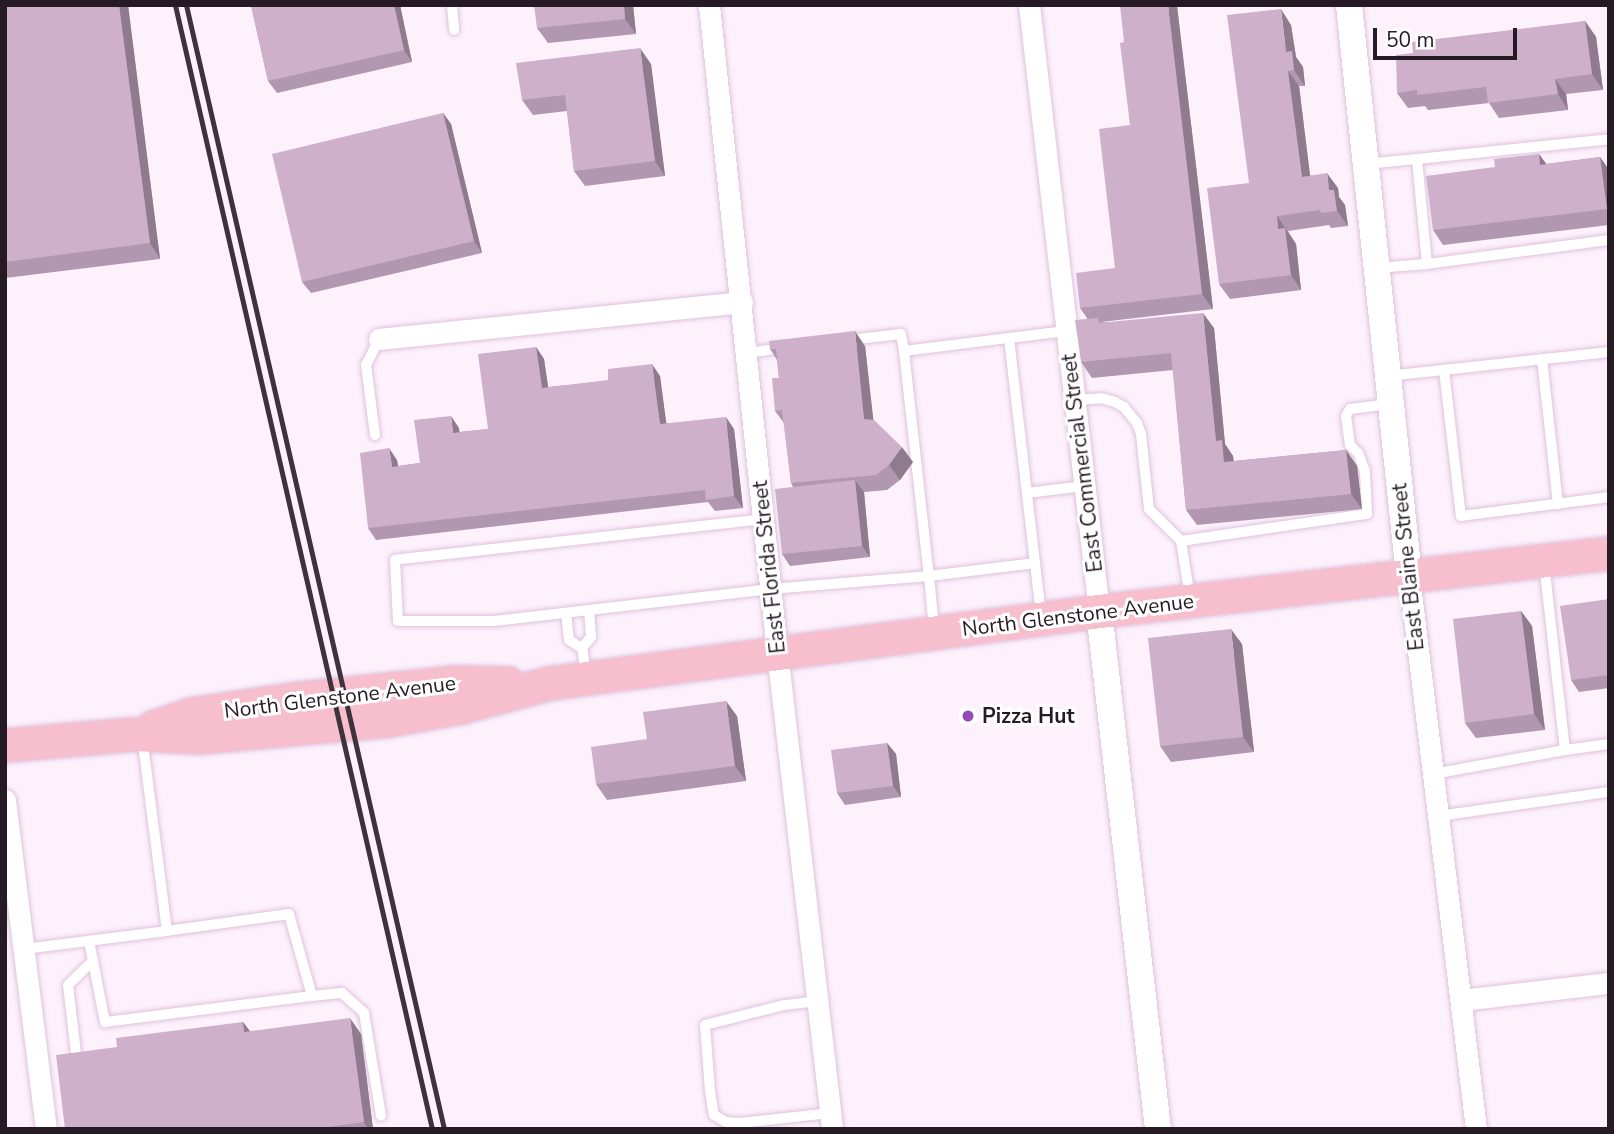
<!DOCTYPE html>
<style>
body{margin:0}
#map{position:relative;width:1614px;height:1134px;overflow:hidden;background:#fdf1fc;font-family:"Nunito Sans",sans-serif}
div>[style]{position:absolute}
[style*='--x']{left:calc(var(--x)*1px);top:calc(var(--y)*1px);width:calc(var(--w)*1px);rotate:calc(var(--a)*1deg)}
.roads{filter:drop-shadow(0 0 2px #dfc2dd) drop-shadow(0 0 2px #dfc2dd)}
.service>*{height:10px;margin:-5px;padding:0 5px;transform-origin:5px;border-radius:5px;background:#fff}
.minor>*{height:21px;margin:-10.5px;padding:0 10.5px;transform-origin:10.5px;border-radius:10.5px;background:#fff}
.tertiary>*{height:26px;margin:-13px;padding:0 13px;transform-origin:13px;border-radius:13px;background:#fff}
.primary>*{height:33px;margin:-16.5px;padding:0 16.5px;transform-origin:16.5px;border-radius:16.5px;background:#f7bfcd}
.rail>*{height:5px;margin:-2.5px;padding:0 2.5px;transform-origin:2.5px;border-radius:2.5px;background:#3e323d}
.wall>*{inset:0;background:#b197af}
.shaded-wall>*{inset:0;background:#907b8e}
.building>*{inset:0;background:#ceb0cb}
.dots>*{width:19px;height:19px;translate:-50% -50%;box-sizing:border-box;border:4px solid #fff;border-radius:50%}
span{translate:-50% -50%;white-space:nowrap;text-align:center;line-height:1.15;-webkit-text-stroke:6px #fff;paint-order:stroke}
.street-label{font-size:21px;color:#261b25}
.poi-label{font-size:21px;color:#261b25;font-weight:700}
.left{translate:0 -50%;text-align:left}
.frame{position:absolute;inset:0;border:7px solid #261b25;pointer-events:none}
.scale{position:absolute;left:1373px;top:28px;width:144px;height:32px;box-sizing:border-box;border:4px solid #261b25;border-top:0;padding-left:9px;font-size:21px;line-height:24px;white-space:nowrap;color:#261b25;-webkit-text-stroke:5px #fff;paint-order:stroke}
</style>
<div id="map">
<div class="roads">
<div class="service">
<div style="--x:452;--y:5;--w:25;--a:85"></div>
<div style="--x:1417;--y:159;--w:193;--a:-5.9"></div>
<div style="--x:1365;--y:164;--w:52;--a:-5.5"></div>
<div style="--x:1417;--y:159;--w:105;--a:84.6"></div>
<div style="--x:1427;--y:264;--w:51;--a:175.5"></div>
<div style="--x:1427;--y:264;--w:184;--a:-7.5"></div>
<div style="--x:849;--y:340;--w:52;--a:-6.6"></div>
<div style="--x:901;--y:334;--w:17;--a:80"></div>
<div style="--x:904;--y:351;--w:106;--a:-7.1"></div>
<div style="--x:904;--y:351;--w:226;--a:83.7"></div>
<div style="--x:929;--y:576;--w:107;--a:-7"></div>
<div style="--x:1035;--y:563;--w:53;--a:83.5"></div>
<div style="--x:747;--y:353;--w:37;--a:-8"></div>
<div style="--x:1542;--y:359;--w:146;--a:83.7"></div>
<div style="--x:1444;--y:370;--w:147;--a:83.4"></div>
<div style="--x:1461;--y:516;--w:149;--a:-7.3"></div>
<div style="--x:1388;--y:376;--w:222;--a:-6.2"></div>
<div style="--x:1075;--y:400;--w:26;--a:-4"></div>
<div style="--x:1101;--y:398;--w:15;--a:16"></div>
<div style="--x:1115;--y:402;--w:10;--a:29"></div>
<div style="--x:1124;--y:407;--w:21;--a:51"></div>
<div style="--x:1137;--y:423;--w:12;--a:70"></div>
<div style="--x:1141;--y:434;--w:75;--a:83.9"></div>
<div style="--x:1149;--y:509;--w:45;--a:45"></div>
<div style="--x:1181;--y:541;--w:58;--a:81"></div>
<div style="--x:375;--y:435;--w:71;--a:-97.3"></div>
<div style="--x:366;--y:365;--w:29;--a:-63"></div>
<div style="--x:1027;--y:493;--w:57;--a:-7"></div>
<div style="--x:764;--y:519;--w:371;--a:173.7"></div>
<div style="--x:395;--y:560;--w:61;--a:87.2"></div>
<div style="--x:398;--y:621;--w:96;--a:0"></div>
<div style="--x:494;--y:621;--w:279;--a:-6.6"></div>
<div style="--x:771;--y:589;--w:159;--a:-4.7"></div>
<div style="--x:929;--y:576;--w:53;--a:84.6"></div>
<div style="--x:1181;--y:541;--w:188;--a:-8.3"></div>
<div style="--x:1367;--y:514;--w:43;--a:-92.7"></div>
<div style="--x:1365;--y:471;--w:19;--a:-111"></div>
<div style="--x:1358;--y:453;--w:11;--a:-135"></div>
<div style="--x:1350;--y:445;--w:29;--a:-98"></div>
<div style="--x:1346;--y:416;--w:8;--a:-60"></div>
<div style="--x:1350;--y:409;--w:39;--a:-7"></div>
<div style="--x:1035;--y:563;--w:226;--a:-96.6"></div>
<div style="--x:1009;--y:338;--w:57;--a:-7"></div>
<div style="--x:566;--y:614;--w:26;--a:83"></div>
<div style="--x:569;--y:640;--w:15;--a:32"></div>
<div style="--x:586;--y:675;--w:27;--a:-98"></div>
<div style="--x:582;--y:648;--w:14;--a:-51"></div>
<div style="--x:591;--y:637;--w:26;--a:-94"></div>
<div style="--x:1565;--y:750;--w:44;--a:-7.8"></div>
<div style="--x:1433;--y:774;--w:134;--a:-10.3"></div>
<div style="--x:1565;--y:750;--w:188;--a:-96.4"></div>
<div style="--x:1438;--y:816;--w:173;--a:-8"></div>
<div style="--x:89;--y:941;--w:83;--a:78.8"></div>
<div style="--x:105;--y:1022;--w:209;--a:-7.2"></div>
<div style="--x:312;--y:996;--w:85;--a:-105.7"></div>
<div style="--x:289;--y:914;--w:123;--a:172.1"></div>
<div style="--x:24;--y:949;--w:144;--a:-7.2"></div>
<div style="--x:167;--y:931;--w:196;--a:-97.3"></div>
<div style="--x:312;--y:996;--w:30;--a:-6"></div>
<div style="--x:342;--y:993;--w:30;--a:42"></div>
<div style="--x:364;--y:1013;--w:104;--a:80.6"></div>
<div style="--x:818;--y:1001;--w:34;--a:173"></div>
<div style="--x:784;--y:1005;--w:81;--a:165.8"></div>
<div style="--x:705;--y:1025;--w:66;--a:85.7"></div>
<div style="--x:710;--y:1091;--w:24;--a:81"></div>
<div style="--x:714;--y:1115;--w:14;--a:30"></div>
<div style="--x:726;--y:1122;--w:14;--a:4"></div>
<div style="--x:740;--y:1123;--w:92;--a:-6.3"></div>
<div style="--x:76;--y:1053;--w:68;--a:-96.7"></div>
<div style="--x:68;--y:985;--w:35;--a:-44"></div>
</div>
<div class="minor">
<div style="--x:709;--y:5;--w:651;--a:84"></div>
<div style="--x:777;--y:652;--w:480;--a:83.4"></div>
<div style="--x:1029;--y:5;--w:610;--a:83.41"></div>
<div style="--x:379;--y:339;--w:365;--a:-5.8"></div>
<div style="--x:1409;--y:576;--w:557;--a:83.09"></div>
<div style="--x:5;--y:800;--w:332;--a:82.9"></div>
<div style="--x:1461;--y:1000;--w:149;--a:-6.6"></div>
</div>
<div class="tertiary">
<div style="--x:1349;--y:5;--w:574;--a:84"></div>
<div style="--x:1099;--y:611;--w:521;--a:83.5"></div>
</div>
<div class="primary">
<div style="--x:153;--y:727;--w:40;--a:-18.9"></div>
<div style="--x:191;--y:714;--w:103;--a:-8.4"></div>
<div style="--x:293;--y:699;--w:162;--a:-6"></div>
<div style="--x:454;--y:682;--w:54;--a:1.1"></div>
<div style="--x:5;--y:745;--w:129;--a:-4.9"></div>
<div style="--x:134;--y:734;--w:65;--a:2.6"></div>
<div style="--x:199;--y:737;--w:190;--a:-5.1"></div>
<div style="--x:388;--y:720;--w:73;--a:-10.2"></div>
<div style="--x:460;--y:707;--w:92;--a:-15.1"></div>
<div style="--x:549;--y:683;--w:555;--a:-7.46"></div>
<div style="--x:1099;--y:611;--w:513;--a:-6.49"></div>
</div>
</div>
<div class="rail">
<div style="--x:175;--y:5;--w:1153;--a:77.12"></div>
<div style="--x:186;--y:5;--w:1153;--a:77.07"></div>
</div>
<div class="wall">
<div style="clip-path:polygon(5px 5px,128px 5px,160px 259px,5px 278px)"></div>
<div style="clip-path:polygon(251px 5px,400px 5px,412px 62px,277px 93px,268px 81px)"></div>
<div style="clip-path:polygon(633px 5px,636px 34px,548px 43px,537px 28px)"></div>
<div style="clip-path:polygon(1177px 6px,1213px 309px,1101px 322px,1214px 328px,1225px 444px,1233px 456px,1234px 461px,1346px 450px,1357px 466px,1362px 509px,1197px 525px,1186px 510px,1173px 370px,1092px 378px,1081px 362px,1087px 318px,1080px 308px,1115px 268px,1130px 125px,1124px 42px)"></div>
<div style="clip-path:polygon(1585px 21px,1596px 37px,1603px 90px,1566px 94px,1568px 110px,1499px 118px,1489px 103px,1428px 110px,1425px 106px,1408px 108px,1397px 93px,1413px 53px)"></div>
<div style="clip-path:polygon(1291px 25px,1296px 57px,1303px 67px,1305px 86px,1299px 86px,1310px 175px,1338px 188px,1339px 197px,1345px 205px,1348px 226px,1331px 228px,1329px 225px,1288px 231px,1296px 244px,1301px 290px,1230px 299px,1219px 284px,1249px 183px)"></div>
<div style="clip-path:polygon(651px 64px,665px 176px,585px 186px,574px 171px,567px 111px,533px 115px,522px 100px)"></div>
<div style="clip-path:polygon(443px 113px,451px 124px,482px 253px,311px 293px,302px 282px)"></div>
<div style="clip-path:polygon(1539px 154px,1546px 164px,1600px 157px,1609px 170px,1609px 225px,1443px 245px,1433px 230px,1495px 167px)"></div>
<div style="clip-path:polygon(865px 346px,873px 420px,913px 462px,900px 480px,887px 490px,864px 492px,870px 557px,790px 566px,782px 554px,793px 487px,791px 483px,784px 423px,775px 411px,779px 378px,777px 360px,770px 349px)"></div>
<div style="clip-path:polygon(536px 347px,544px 359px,548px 387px,660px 376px,666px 423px,734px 429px,743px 508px,715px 511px,708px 502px,376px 540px,368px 528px,397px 460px,398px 466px,420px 463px,459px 428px,459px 432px,488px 429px)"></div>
<div style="clip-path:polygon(1609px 599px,1609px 688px,1579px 692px,1571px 680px)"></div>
<div style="clip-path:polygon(1521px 611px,1532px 626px,1545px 730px,1476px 738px,1465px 723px)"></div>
<div style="clip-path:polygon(1242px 644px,1254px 752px,1171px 762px,1160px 746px)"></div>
<div style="clip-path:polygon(737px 716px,746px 781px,607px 800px,596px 784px,647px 739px)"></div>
<div style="clip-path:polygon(887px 743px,896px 754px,901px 797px,845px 805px,837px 793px)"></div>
<div style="clip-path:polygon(243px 1022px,250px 1031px,361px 1034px,373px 1129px,65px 1129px,117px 1047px)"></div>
</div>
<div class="shaded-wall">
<div style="clip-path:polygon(119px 5px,128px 5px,160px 259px,150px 243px)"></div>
<div style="clip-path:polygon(394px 5px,400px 5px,412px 62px,404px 50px)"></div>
<div style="clip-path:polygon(624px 5px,633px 5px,636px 34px,625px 19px)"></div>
<div style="clip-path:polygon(1168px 5px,1177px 6px,1213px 309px,1202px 294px)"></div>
<div style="clip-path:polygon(1281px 9px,1291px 25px,1296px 57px,1303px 67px,1305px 86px,1294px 70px,1286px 52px)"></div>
<div style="clip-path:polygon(1585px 21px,1596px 37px,1603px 90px,1592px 74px)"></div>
<div style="clip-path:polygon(640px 48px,651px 64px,665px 176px,655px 161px)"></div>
<div style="clip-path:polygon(1288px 71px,1299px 86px,1312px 192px,1302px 177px)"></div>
<div style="clip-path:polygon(1555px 79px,1566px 94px,1568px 110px,1558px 94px)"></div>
<div style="clip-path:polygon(443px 113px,451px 124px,482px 253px,474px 241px)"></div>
<div style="clip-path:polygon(1539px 154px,1550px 169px,1540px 165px)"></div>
<div style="clip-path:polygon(1600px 157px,1609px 170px,1609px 211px,1607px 209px)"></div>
<div style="clip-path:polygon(1327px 173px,1338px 188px,1339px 197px,1345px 205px,1348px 226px,1337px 211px,1329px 190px)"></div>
<div style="clip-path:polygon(1277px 216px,1296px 244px,1301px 290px,1291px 275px,1278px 229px)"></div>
<div style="clip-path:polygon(1203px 313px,1214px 328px,1225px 444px,1233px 456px,1235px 478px,1224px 462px,1216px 441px)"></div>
<div style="clip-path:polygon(855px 331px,865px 346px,875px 434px,864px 419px)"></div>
<div style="clip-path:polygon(536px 347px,544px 359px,550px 400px,542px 388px)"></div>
<div style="clip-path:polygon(652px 364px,660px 376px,668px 436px,660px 424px)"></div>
<div style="clip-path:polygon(451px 416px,459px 428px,461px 444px,453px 433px)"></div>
<div style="clip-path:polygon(726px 417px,734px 429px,743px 508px,734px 496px)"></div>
<div style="clip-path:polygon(902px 447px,913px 462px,900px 480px,889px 465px)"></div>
<div style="clip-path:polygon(389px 448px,397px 460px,400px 479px,392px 467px)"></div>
<div style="clip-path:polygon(1346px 450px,1357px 466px,1362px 509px,1351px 494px)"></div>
<div style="clip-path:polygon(855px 480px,864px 492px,870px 557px,862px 546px)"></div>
<div style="clip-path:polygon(1521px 611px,1532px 626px,1545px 730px,1534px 714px)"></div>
<div style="clip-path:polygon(1231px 629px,1242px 644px,1254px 752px,1243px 737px)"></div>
<div style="clip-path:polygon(726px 701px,737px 716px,746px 781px,735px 766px)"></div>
<div style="clip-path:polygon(887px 743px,896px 754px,901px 797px,893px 786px)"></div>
<div style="clip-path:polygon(350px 1018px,361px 1034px,373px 1129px,368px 1129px,364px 1122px)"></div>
<div style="clip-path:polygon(243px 1022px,254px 1037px,244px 1032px)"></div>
</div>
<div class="building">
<div style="clip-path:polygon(5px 5px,119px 5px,150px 243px,5px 262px)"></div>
<div style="clip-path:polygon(251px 5px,394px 5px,404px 50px,268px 81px)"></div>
<div style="clip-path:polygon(534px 5px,624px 5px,625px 19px,537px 28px)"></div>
<div style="clip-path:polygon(1120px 5px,1168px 5px,1202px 294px,1080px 308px,1076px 273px,1115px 268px,1099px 129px,1130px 125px,1120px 43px,1124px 42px)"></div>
<div style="clip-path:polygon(1281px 9px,1286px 52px,1292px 51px,1294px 70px,1288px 71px,1302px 177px,1327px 173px,1329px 190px,1334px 190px,1337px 211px,1321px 213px,1320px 210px,1277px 216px,1278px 229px,1285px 228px,1291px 275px,1219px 284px,1207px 188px,1249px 183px,1227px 15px)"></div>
<div style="clip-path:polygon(1585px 21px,1592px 74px,1555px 79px,1558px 94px,1488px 103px,1486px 87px,1417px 95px,1417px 90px,1397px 93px,1396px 55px,1413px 53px,1412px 42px)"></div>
<div style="clip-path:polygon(640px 48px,655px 161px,574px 171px,565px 95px,522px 100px,516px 63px)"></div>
<div style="clip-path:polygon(443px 113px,474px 241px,302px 282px,272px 154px)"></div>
<div style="clip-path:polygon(1539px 154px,1540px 165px,1600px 157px,1607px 209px,1433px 230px,1426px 176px,1495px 167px,1494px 159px)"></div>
<div style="clip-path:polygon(1203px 313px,1216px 441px,1222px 440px,1224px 462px,1346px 450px,1351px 494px,1186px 510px,1171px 353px,1081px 362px,1075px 320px,1098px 318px,1099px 323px)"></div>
<div style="clip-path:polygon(855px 331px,864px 419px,874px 420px,902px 447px,889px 465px,876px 475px,791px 483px,782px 410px,775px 411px,772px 378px,779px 378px,776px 349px,770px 349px,769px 341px)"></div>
<div style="clip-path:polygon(536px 347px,542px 388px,608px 380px,608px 369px,652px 364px,660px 424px,726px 417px,734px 496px,706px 500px,705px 490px,368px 528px,360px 453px,389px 448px,392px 467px,420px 463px,414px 420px,451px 416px,453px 433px,488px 429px,478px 354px)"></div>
<div style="clip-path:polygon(855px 480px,862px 546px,782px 554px,775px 489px)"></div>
<div style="clip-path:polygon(1609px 599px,1609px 675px,1571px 680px,1560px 606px)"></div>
<div style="clip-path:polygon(1521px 611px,1534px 714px,1465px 723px,1453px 619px)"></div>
<div style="clip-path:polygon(1231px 629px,1243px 737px,1160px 746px,1148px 638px)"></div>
<div style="clip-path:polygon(726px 701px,735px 766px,596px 784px,591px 747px,647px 739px,643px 712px)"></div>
<div style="clip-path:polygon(887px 743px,893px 786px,837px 793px,831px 750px)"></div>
<div style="clip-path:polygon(350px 1018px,364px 1122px,314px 1129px,65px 1129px,56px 1055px,117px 1047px,116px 1038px,243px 1022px,244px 1032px)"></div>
</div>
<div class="dots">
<div style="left:968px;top:716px;background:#9749b9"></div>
</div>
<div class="street-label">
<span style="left:1082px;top:463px;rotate:-97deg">East Commercial Street</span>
<span style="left:769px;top:567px;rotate:-96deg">East Florida Street</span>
<span style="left:1408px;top:567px;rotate:-96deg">East Blaine Street</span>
<span style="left:1078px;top:615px;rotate:-7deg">North Glenstone Avenue</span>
<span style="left:340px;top:697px;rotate:-7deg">North Glenstone Avenue</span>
</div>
<div class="poi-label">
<span class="left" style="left:982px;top:716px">Pizza Hut</span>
</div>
<div class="frame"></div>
<div class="scale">50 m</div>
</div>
